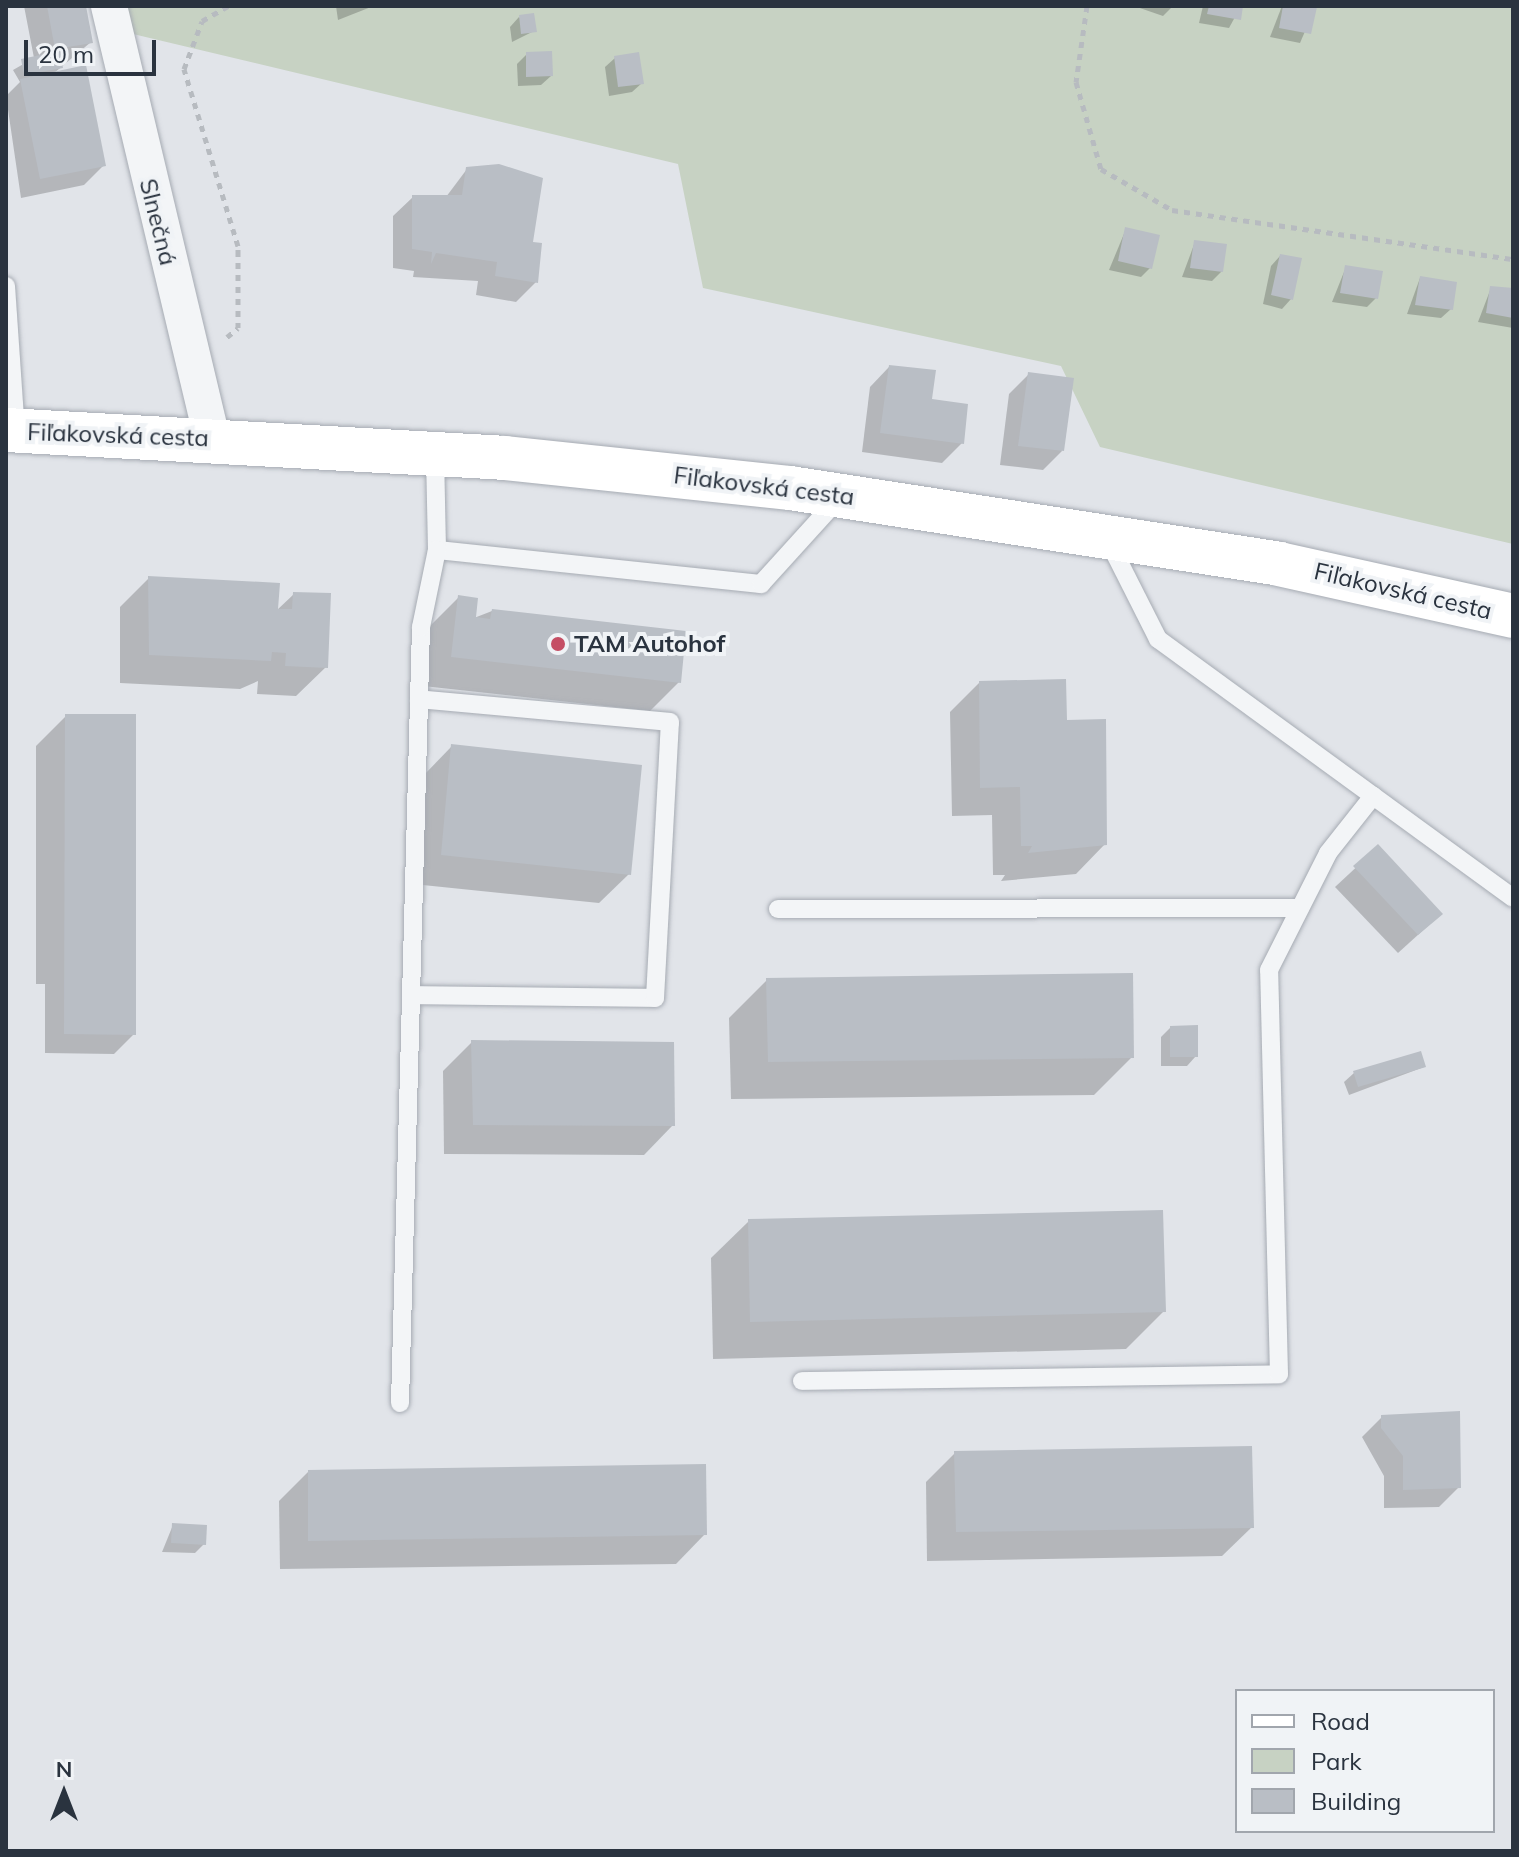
<!DOCTYPE html>
<meta charset="utf-8">
<style>
body{margin:0}
#map{position:relative;width:1519px;height:1857px;overflow:hidden;background:#e1e4e9;font-family:Mulish,sans-serif}
div>[style]{position:absolute}
[style*='--x']{left:calc(var(--x)*1px);top:calc(var(--y)*1px);width:calc(var(--w)*1px);rotate:calc(var(--a)*1deg)}
.green>*{inset:0;background:#c7d2c3}
.shadow>*{inset:0;background:#0003}
.building>*{inset:0;background:#b9bec5}
.path>*{height:5px;margin-top:-2.5px;transform-origin:0;background:repeating-linear-gradient(90deg,#b7bbc0 0 6px,transparent 0 12px)}
.roads{filter:drop-shadow(0 0 2px #a6abb3) drop-shadow(0 0 2px #a6abb3)}
.lane>*{height:18px;margin:-9px;padding:0 9px;transform-origin:9px;border-radius:9px;background:#f3f5f7}
.street>*{height:36px;margin:-18px;padding:0 18px;transform-origin:18px;border-radius:18px;background:#f3f5f7}
.secondary>*{height:44px;margin:-22px;padding:0 22px;transform-origin:22px;border-radius:22px;background:#fff}
.dots>*{width:22px;height:22px;translate:-50% -50%;box-sizing:border-box;border:4px solid #f0f3f6;border-radius:50%}
span{translate:-50% -50%;white-space:nowrap;text-align:center;line-height:1.15;-webkit-text-stroke:8px #f0f3f6;paint-order:stroke}
.street-label{font-size:24px;color:#2a333f}
.poi-label{font-size:24px;color:#2a333f;font-weight:700}
.left{translate:0 -50%;text-align:left}
.frame{position:absolute;inset:0;border:8px solid #2a333f;pointer-events:none}
.legend{position:absolute;left:1235px;top:1689px;width:260px;height:144px;box-sizing:border-box;background:#f0f3f6;border:2px solid #a1a6ad;margin:0;padding:10px 14px;list-style:none;font-size:24px;color:#2a333f}
.legend li{display:flex;align-items:center;gap:16px;height:40px}
.legend b{width:40px;border:2px solid #a1a6ad}
.north{position:absolute;left:24px;top:1753px;width:80px;height:80px;-webkit-text-stroke:6px #f0f3f6;paint-order:stroke;rotate:0deg;font-size:22px;font-weight:700;line-height:32px;text-align:center;color:#2a333f}
.north::after{content:'';display:block;margin:auto;width:28px;height:36px;background:#2a333f;clip-path:polygon(50% 0,100% 100%,50% 72%,0 100%)}
.scale{position:absolute;left:24px;top:40px;width:132px;height:36px;box-sizing:border-box;border:4px solid #2a333f;border-top:0;padding-left:10px;font-size:24px;line-height:28px;white-space:nowrap;color:#2a333f;-webkit-text-stroke:6px #f0f3f6;paint-order:stroke}
</style>
<div id="map">
<div class="green">
<div style="clip-path:polygon(127px 6px,1513px 6px,1513px 544px,1100px 447px,1061px 366px,703px 288px,678px 164px,133px 34px)"></div>
</div>
<div class="shadow">
<div style="clip-path:polygon(24px 6px,84px 6px,91px 42px,53px 74px,104px 165px,84px 185px,21px 198px,6px 96px,20px 82px,13px 70px,34px 58px)"></div>
<div style="clip-path:polygon(336px 6px,370px 6px,371px 7px,338px 20px)"></div>
<div style="clip-path:polygon(1134px 6px,1173px 6px,1163px 16px)"></div>
<div style="clip-path:polygon(1203px 6px,1241px 6px,1229px 28px,1199px 23px)"></div>
<div style="clip-path:polygon(1282px 6px,1315px 8px,1300px 43px,1270px 37px)"></div>
<div style="clip-path:polygon(519px 17px,534px 31px,512px 42px,510px 27px)"></div>
<div style="clip-path:polygon(527px 54px,551px 76px,541px 85px,518px 86px,517px 64px)"></div>
<div style="clip-path:polygon(615px 58px,642px 83px,632px 92px,609px 96px,605px 67px)"></div>
<div style="clip-path:polygon(467px 169px,530px 243px,536px 282px,516px 302px,476px 295px,478px 281px,413px 277px,414px 271px,393px 268px,393px 216px,413px 197px,446px 197px)"></div>
<div style="clip-path:polygon(1126px 229px,1150px 268px,1141px 277px,1109px 270px)"></div>
<div style="clip-path:polygon(1195px 242px,1222px 271px,1212px 281px,1182px 277px)"></div>
<div style="clip-path:polygon(1280px 256px,1291px 299px,1282px 309px,1263px 304px,1271px 266px)"></div>
<div style="clip-path:polygon(1346px 267px,1376px 298px,1367px 307px,1332px 302px)"></div>
<div style="clip-path:polygon(1420px 278px,1451px 309px,1441px 318px,1407px 314px)"></div>
<div style="clip-path:polygon(1491px 288px,1513px 290px,1513px 328px,1478px 322px)"></div>
<div style="clip-path:polygon(889px 367px,930px 401px,962px 443px,942px 463px,862px 452px,870px 387px)"></div>
<div style="clip-path:polygon(1029px 374px,1062px 451px,1043px 470px,1000px 465px,1009px 394px)"></div>
<div style="clip-path:polygon(149px 578px,276px 611px,294px 594px,326px 667px,296px 696px,257px 694px,258px 681px,240px 689px,120px 683px,120px 607px)"></div>
<div style="clip-path:polygon(459px 597px,474px 618px,492px 611px,679px 682px,650px 711px,423px 686px,429px 627px)"></div>
<div style="clip-path:polygon(980px 682px,1065px 722px,1105px 844px,1076px 874px,1001px 881px,1005px 875px,993px 875px,992px 815px,952px 816px,950px 712px)"></div>
<div style="clip-path:polygon(66px 716px,134px 1034px,114px 1054px,45px 1053px,45px 984px,36px 984px,36px 746px)"></div>
<div style="clip-path:polygon(452px 746px,629px 874px,599px 903px,413px 884px,423px 776px)"></div>
<div style="clip-path:polygon(1378px 847px,1441px 914px,1398px 953px,1335px 887px)"></div>
<div style="clip-path:polygon(767px 980px,1132px 1057px,1094px 1095px,731px 1099px,729px 1018px)"></div>
<div style="clip-path:polygon(1170px 1028px,1196px 1056px,1187px 1066px,1161px 1066px,1161px 1037px)"></div>
<div style="clip-path:polygon(472px 1042px,673px 1125px,644px 1155px,444px 1154px,443px 1071px)"></div>
<div style="clip-path:polygon(1424px 1067px,1349px 1095px,1344px 1082px,1354px 1073px)"></div>
<div style="clip-path:polygon(749px 1221px,1164px 1311px,1126px 1349px,713px 1359px,711px 1258px)"></div>
<div style="clip-path:polygon(1382px 1417px,1459px 1487px,1439px 1507px,1384px 1508px,1384px 1476px,1362px 1437px)"></div>
<div style="clip-path:polygon(955px 1453px,1252px 1527px,1222px 1556px,927px 1561px,926px 1482px)"></div>
<div style="clip-path:polygon(308px 1472px,705px 1534px,676px 1564px,280px 1569px,279px 1501px)"></div>
<div style="clip-path:polygon(173px 1525px,204px 1544px,195px 1553px,162px 1552px)"></div>
</div>
<div class="building">
<div style="clip-path:polygon(47px 6px,86px 6px,93px 43px,55px 49px)"></div>
<div style="clip-path:polygon(1209px 6px,1243px 6px,1241px 20px,1207px 14px)"></div>
<div style="clip-path:polygon(1283px 6px,1317px 7px,1311px 34px,1279px 28px)"></div>
<div style="clip-path:polygon(534px 13px,537px 32px,521px 34px,519px 15px)"></div>
<div style="clip-path:polygon(60px 51px,63px 68px,24px 75px,21px 59px)"></div>
<div style="clip-path:polygon(552px 51px,553px 76px,526px 77px,526px 52px)"></div>
<div style="clip-path:polygon(639px 52px,644px 84px,618px 87px,614px 56px)"></div>
<div style="clip-path:polygon(86px 65px,106px 166px,40px 179px,20px 79px)"></div>
<div style="clip-path:polygon(499px 164px,543px 178px,533px 242px,542px 243px,538px 283px,495px 276px,497px 262px,436px 253px,431px 264px,432px 252px,412px 249px,412px 195px,462px 195px,466px 167px)"></div>
<div style="clip-path:polygon(1125px 227px,1160px 235px,1152px 269px,1118px 261px)"></div>
<div style="clip-path:polygon(1194px 240px,1227px 244px,1223px 272px,1190px 268px)"></div>
<div style="clip-path:polygon(1280px 254px,1302px 258px,1293px 300px,1271px 295px)"></div>
<div style="clip-path:polygon(1345px 265px,1383px 271px,1378px 299px,1340px 293px)"></div>
<div style="clip-path:polygon(1420px 276px,1457px 282px,1453px 310px,1415px 305px)"></div>
<div style="clip-path:polygon(1490px 286px,1513px 288px,1513px 318px,1486px 313px)"></div>
<div style="clip-path:polygon(889px 365px,936px 370px,932px 399px,968px 404px,964px 444px,880px 433px)"></div>
<div style="clip-path:polygon(1028px 372px,1074px 378px,1064px 451px,1018px 446px)"></div>
<div style="clip-path:polygon(148px 576px,280px 583px,278px 609px,292px 609px,293px 592px,331px 593px,328px 668px,285px 666px,286px 653px,272px 652px,271px 661px,149px 655px)"></div>
<div style="clip-path:polygon(458px 595px,478px 598px,476px 617px,490px 619px,492px 609px,686px 631px,681px 683px,451px 657px)"></div>
<div style="clip-path:polygon(1066px 679px,1067px 720px,1106px 719px,1107px 845px,1028px 853px,1032px 846px,1021px 846px,1020px 787px,980px 788px,979px 681px)"></div>
<div style="clip-path:polygon(65px 714px,136px 714px,136px 1035px,64px 1034px)"></div>
<div style="clip-path:polygon(451px 744px,642px 765px,631px 875px,441px 855px)"></div>
<div style="clip-path:polygon(1378px 844px,1443px 914px,1418px 935px,1353px 866px)"></div>
<div style="clip-path:polygon(1133px 973px,1134px 1058px,768px 1062px,766px 978px)"></div>
<div style="clip-path:polygon(1198px 1025px,1198px 1057px,1170px 1057px,1170px 1026px)"></div>
<div style="clip-path:polygon(471px 1040px,674px 1042px,675px 1126px,473px 1125px)"></div>
<div style="clip-path:polygon(1421px 1051px,1426px 1067px,1358px 1087px,1353px 1071px)"></div>
<div style="clip-path:polygon(1163px 1210px,1166px 1312px,750px 1322px,748px 1219px)"></div>
<div style="clip-path:polygon(1460px 1411px,1461px 1488px,1403px 1490px,1403px 1456px,1381px 1428px,1381px 1415px)"></div>
<div style="clip-path:polygon(1252px 1446px,1254px 1528px,956px 1532px,954px 1451px)"></div>
<div style="clip-path:polygon(706px 1464px,707px 1535px,308px 1541px,308px 1470px)"></div>
<div style="clip-path:polygon(172px 1523px,207px 1525px,206px 1545px,171px 1543px)"></div>
</div>
<div class="path">
<div style="--x:1087;--y:6;--w:77;--a:98.2"></div>
<div style="--x:1076;--y:82;--w:91;--a:74"></div>
<div style="--x:1101;--y:169;--w:82;--a:30"></div>
<div style="--x:1172;--y:210;--w:345;--a:8.2"></div>
<div style="--x:227;--y:337;--w:14;--a:-39"></div>
<div style="--x:238;--y:328;--w:82;--a:-90"></div>
<div style="--x:238;--y:246;--w:185;--a:-107"></div>
<div style="--x:184;--y:69;--w:51;--a:-69.4"></div>
<div style="--x:202;--y:21;--w:30;--a:-30"></div>
</div>
<div class="roads">
<div class="lane">
<div style="--x:6;--y:286;--w:145;--a:86.1"></div>
<div style="--x:435;--y:454;--w:96;--a:88.8"></div>
<div style="--x:437;--y:550;--w:326;--a:6"></div>
<div style="--x:761;--y:584;--w:115;--a:-47.8"></div>
<div style="--x:1108;--y:540;--w:111;--a:63.2"></div>
<div style="--x:1158;--y:639;--w:439;--a:36.1"></div>
<div style="--x:778;--y:909;--w:522;--a:-0.11"></div>
<div style="--x:411;--y:995;--w:244;--a:0.7"></div>
<div style="--x:655;--y:998;--w:276;--a:-86.9"></div>
<div style="--x:670;--y:722;--w:252;--a:-174.8"></div>
<div style="--x:802;--y:1381;--w:477;--a:-0.8"></div>
<div style="--x:1279;--y:1374;--w:404;--a:-91.4"></div>
<div style="--x:1269;--y:970;--w:131;--a:-63.2"></div>
<div style="--x:1328;--y:853;--w:73;--a:-51.7"></div>
<div style="--x:400;--y:1403;--w:776;--a:-88.45"></div>
<div style="--x:421;--y:627;--w:79;--a:-78.3"></div>
</div>
<div class="street">
<div style="--x:109;--y:6;--w:444;--a:76.6"></div>
</div>
<div class="secondary">
<div style="--x:6;--y:430;--w:499;--a:3.2"></div>
<div style="--x:504;--y:458;--w:288;--a:6"></div>
<div style="--x:790;--y:488;--w:495;--a:8.8"></div>
<div style="--x:1279;--y:564;--w:240;--a:12.5"></div>
</div>
</div>
<div class="dots">
<div style="left:558px;top:644px;background:#c54e64"></div>
</div>
<div class="street-label">
<span style="left:158px;top:222px;rotate:76deg">Slnečná</span>
<span style="left:118px;top:435px;rotate:2deg">Fiľakovská cesta</span>
<span style="left:764px;top:486px;rotate:7deg">Fiľakovská cesta</span>
<span style="left:1403px;top:591px;rotate:13deg">Fiľakovská cesta</span>
</div>
<div class="poi-label">
<span class="left" style="left:574px;top:644px">TAM Autohof</span>
</div>
<div class="frame"></div>
<ul class="legend">
<li><b style="height:10px;background:#fff"></b>Road</li>
<li><b style="height:22px;background:#c7d2c3"></b>Park</li>
<li><b style="height:22px;background:#b9bec5"></b>Building</li>
</ul>
<div class="north">N</div>
<div class="scale">20 m</div>
</div>
